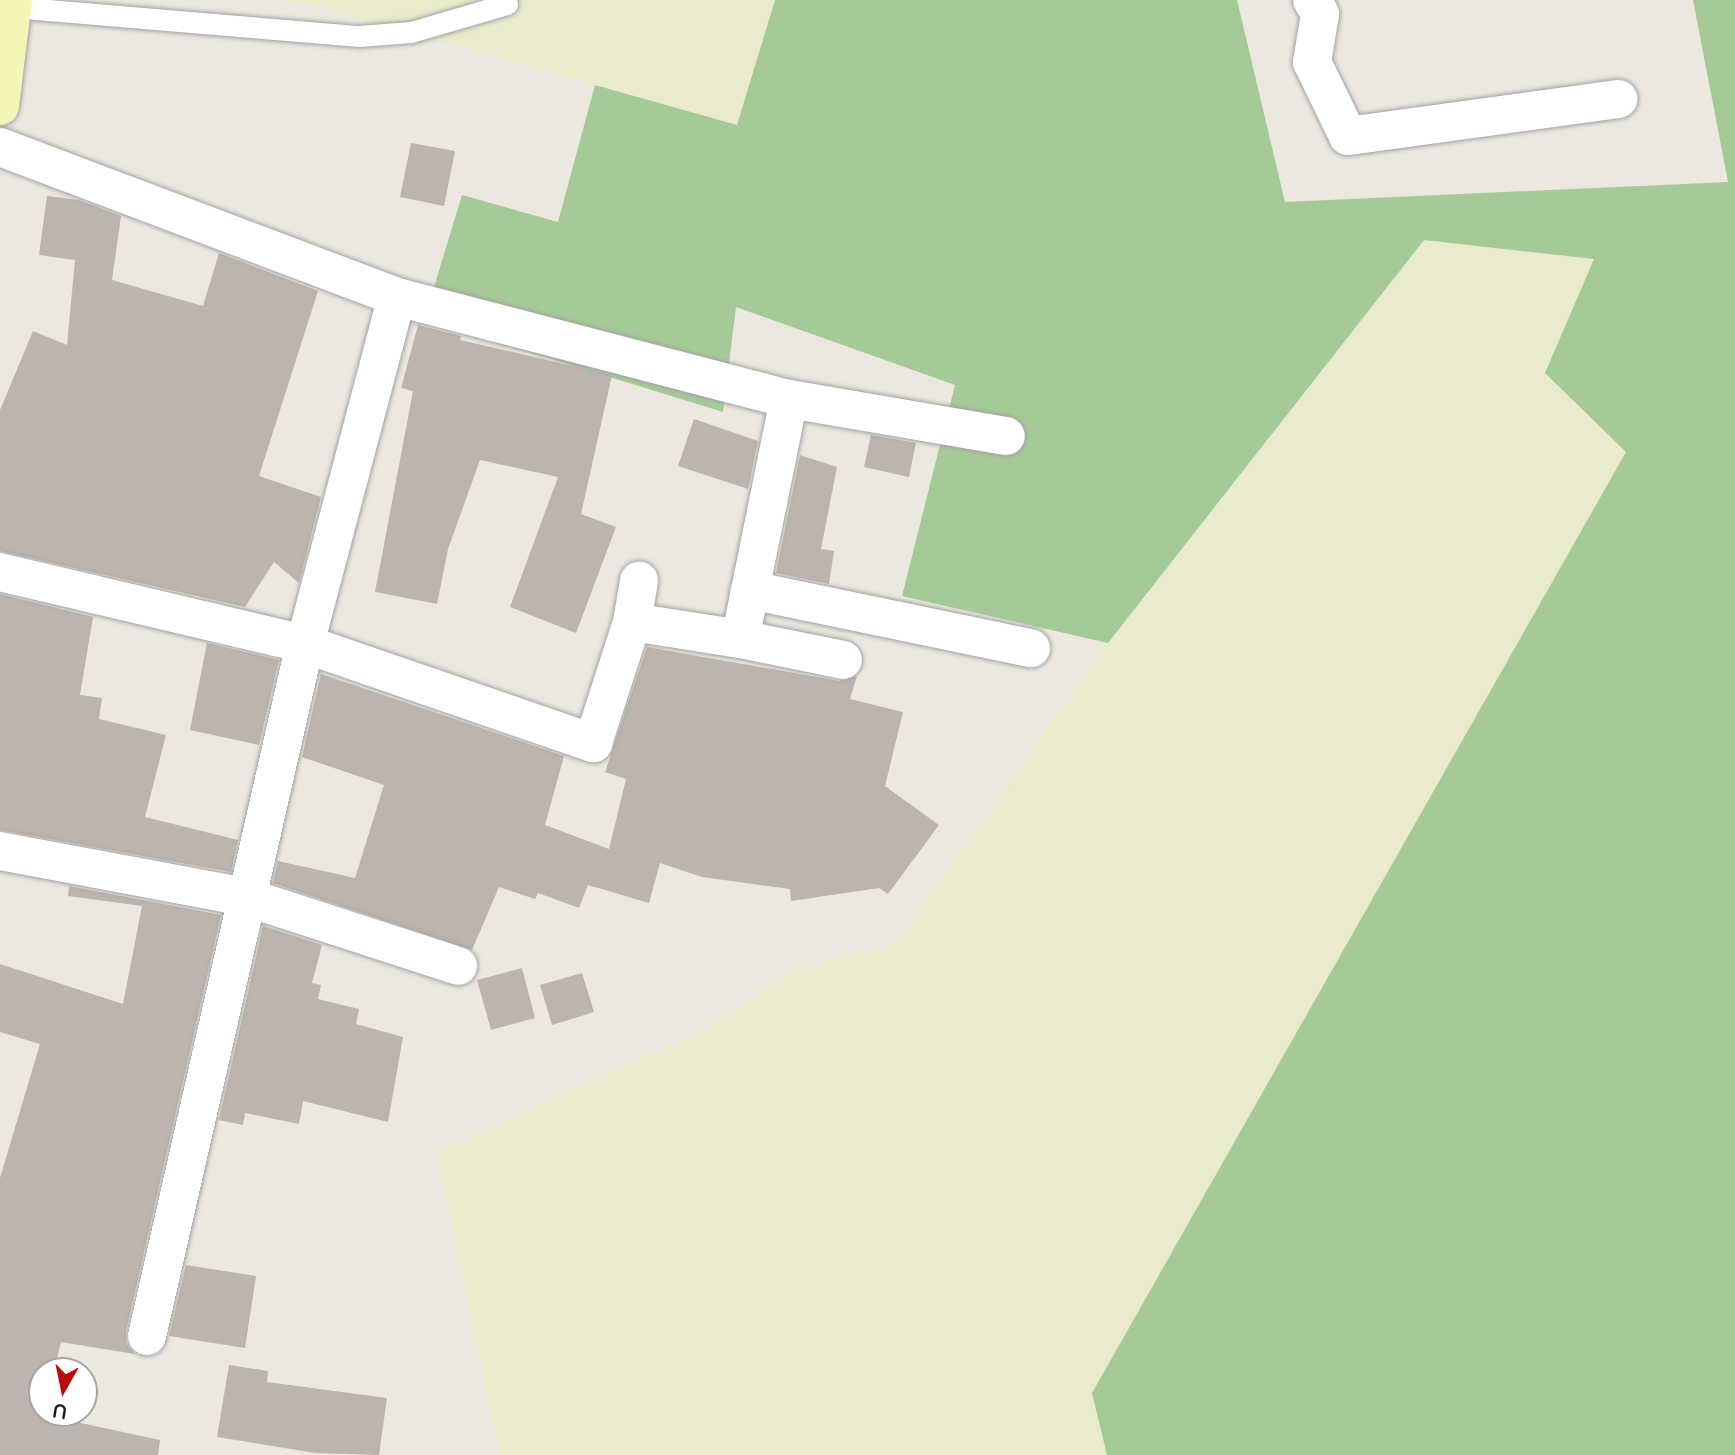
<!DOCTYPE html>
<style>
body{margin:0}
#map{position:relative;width:1735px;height:1455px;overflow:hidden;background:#ece8e0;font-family:"Varela Round",sans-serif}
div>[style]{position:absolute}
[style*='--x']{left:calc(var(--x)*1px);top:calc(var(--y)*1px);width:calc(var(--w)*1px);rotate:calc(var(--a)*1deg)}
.farmland>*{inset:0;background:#e9ebcc}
.forest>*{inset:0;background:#a6ca97}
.building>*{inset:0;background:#bcb4ad}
.roads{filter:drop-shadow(0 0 2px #a2a2a2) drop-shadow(0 0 2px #a2a2a2)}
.lane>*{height:21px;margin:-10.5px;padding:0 10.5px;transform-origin:10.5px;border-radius:10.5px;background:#fff}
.street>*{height:38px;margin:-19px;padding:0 19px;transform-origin:19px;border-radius:19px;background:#fff}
.secondary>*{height:38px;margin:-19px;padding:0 19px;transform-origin:19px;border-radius:19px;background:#f3f6b5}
span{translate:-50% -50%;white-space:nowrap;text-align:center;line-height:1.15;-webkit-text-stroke:5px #fff;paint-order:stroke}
.north{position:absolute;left:28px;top:1357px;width:70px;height:70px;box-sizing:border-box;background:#fff;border:2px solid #a4a4a4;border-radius:50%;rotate:189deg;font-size:19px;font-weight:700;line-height:28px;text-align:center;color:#1b1b1b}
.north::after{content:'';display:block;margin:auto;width:24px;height:32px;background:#bd090b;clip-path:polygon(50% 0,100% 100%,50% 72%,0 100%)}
</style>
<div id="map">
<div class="farmland">
<div style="clip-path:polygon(278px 0,775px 0,737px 125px,311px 5px)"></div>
<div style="clip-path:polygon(1424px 240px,1595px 259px,1545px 373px,1627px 452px,1092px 1393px,1107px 1455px,499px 1455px,437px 1152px,704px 1030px,796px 969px,895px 944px,1108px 643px)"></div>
</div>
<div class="forest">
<div style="clip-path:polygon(775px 0,1237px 0,1285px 202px,1728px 182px,1693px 0,1735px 0,1735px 1455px,1107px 1455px,1092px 1393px,1626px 452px,1545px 373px,1594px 259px,1424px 240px,1108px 643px,902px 596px,955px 385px,736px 307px,723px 412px,424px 320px,462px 195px,558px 222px,595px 85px,737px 125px)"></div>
</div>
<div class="building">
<div style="clip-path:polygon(411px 143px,455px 151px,444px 206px,400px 197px)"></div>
<div style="clip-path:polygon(47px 196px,79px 200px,121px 216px,112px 280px,203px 306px,219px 253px,318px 291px,259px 476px,321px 497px,299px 583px,274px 562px,245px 607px,0 551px,0 410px,33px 331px,67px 345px,75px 260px,39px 255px)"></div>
<div style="clip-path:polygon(418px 325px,461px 336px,460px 340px,612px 375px,581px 514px,616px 527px,576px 633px,510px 607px,558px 477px,480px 460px,448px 549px,437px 604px,375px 592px,413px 391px,401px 388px)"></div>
<div style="clip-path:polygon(694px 419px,758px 441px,748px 489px,678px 466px)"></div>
<div style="clip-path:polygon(871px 435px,916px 443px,909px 477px,864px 467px)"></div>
<div style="clip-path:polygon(800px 455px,837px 467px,821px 549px,834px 551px,829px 584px,776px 573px)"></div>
<div style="clip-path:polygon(0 594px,93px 617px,80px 695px,102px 698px,99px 719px,166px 735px,145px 817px,238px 840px,231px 872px,0 830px)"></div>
<div style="clip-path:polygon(207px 643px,279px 660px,259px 745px,190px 730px)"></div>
<div style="clip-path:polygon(647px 647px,839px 681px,857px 676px,850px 699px,903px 712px,885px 786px,939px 825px,888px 894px,879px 888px,791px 901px,790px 889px,702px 877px,660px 863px,649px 903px,588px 885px,579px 908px,538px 893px,535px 899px,499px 887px,472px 950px,273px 883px,278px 861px,355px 878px,384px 785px,302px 757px,321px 674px,564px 756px,545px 825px,609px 849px,626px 779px,605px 772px)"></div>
<div style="clip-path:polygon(69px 886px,221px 915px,126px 1331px,126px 1343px,135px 1354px,61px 1342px,54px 1371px,42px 1371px,44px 1415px,160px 1440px,158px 1455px,0 1455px,0 1178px,40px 1044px,0 1032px,0 964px,123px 1004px,142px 906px,68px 896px)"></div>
<div style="clip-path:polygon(263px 926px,322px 945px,312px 983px,321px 985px,318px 999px,359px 1009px,356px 1024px,403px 1037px,388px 1122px,303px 1101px,299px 1124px,245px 1113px,243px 1125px,219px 1120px)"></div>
<div style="clip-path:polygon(522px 968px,535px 1018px,491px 1030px,477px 980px)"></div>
<div style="clip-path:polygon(582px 973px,594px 1012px,552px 1025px,540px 985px)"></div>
<div style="clip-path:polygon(186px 1265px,256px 1276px,245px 1348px,169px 1336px)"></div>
<div style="clip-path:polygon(229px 1365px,268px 1371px,267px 1382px,387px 1398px,379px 1455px,315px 1453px,217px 1437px)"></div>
</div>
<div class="roads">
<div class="lane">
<div style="--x:12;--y:7;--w:348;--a:4.8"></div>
<div style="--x:359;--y:36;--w:52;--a:-4.4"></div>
<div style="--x:411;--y:32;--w:100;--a:-16.3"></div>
</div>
<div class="street">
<div style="--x:1312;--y:0;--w:16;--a:60"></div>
<div style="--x:1320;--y:14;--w:49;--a:99.5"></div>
<div style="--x:1312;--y:62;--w:82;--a:64.1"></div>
<div style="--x:1348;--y:136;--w:273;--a:-7.8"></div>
<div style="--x:0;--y:147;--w:424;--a:20.7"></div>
<div style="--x:397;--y:297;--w:405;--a:14.6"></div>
<div style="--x:789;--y:399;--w:220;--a:9.7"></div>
<div style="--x:789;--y:399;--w:245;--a:101.5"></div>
<div style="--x:740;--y:639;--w:105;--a:11.5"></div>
<div style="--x:0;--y:572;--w:313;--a:13.3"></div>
<div style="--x:305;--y:644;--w:305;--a:19"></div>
<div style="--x:593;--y:743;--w:127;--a:-72.1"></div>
<div style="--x:632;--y:622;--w:109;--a:8.9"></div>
<div style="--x:750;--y:590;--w:287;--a:11.7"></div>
<div style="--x:632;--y:622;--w:42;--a:-80.3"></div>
<div style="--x:0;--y:851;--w:250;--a:10.6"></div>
<div style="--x:246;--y:897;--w:223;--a:18"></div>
<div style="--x:147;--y:1336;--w:710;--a:-77.14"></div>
<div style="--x:305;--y:644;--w:359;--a:-75.2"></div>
</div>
<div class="secondary">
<div style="--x:0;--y:106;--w:107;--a:-83"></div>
</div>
</div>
<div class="north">U</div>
</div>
